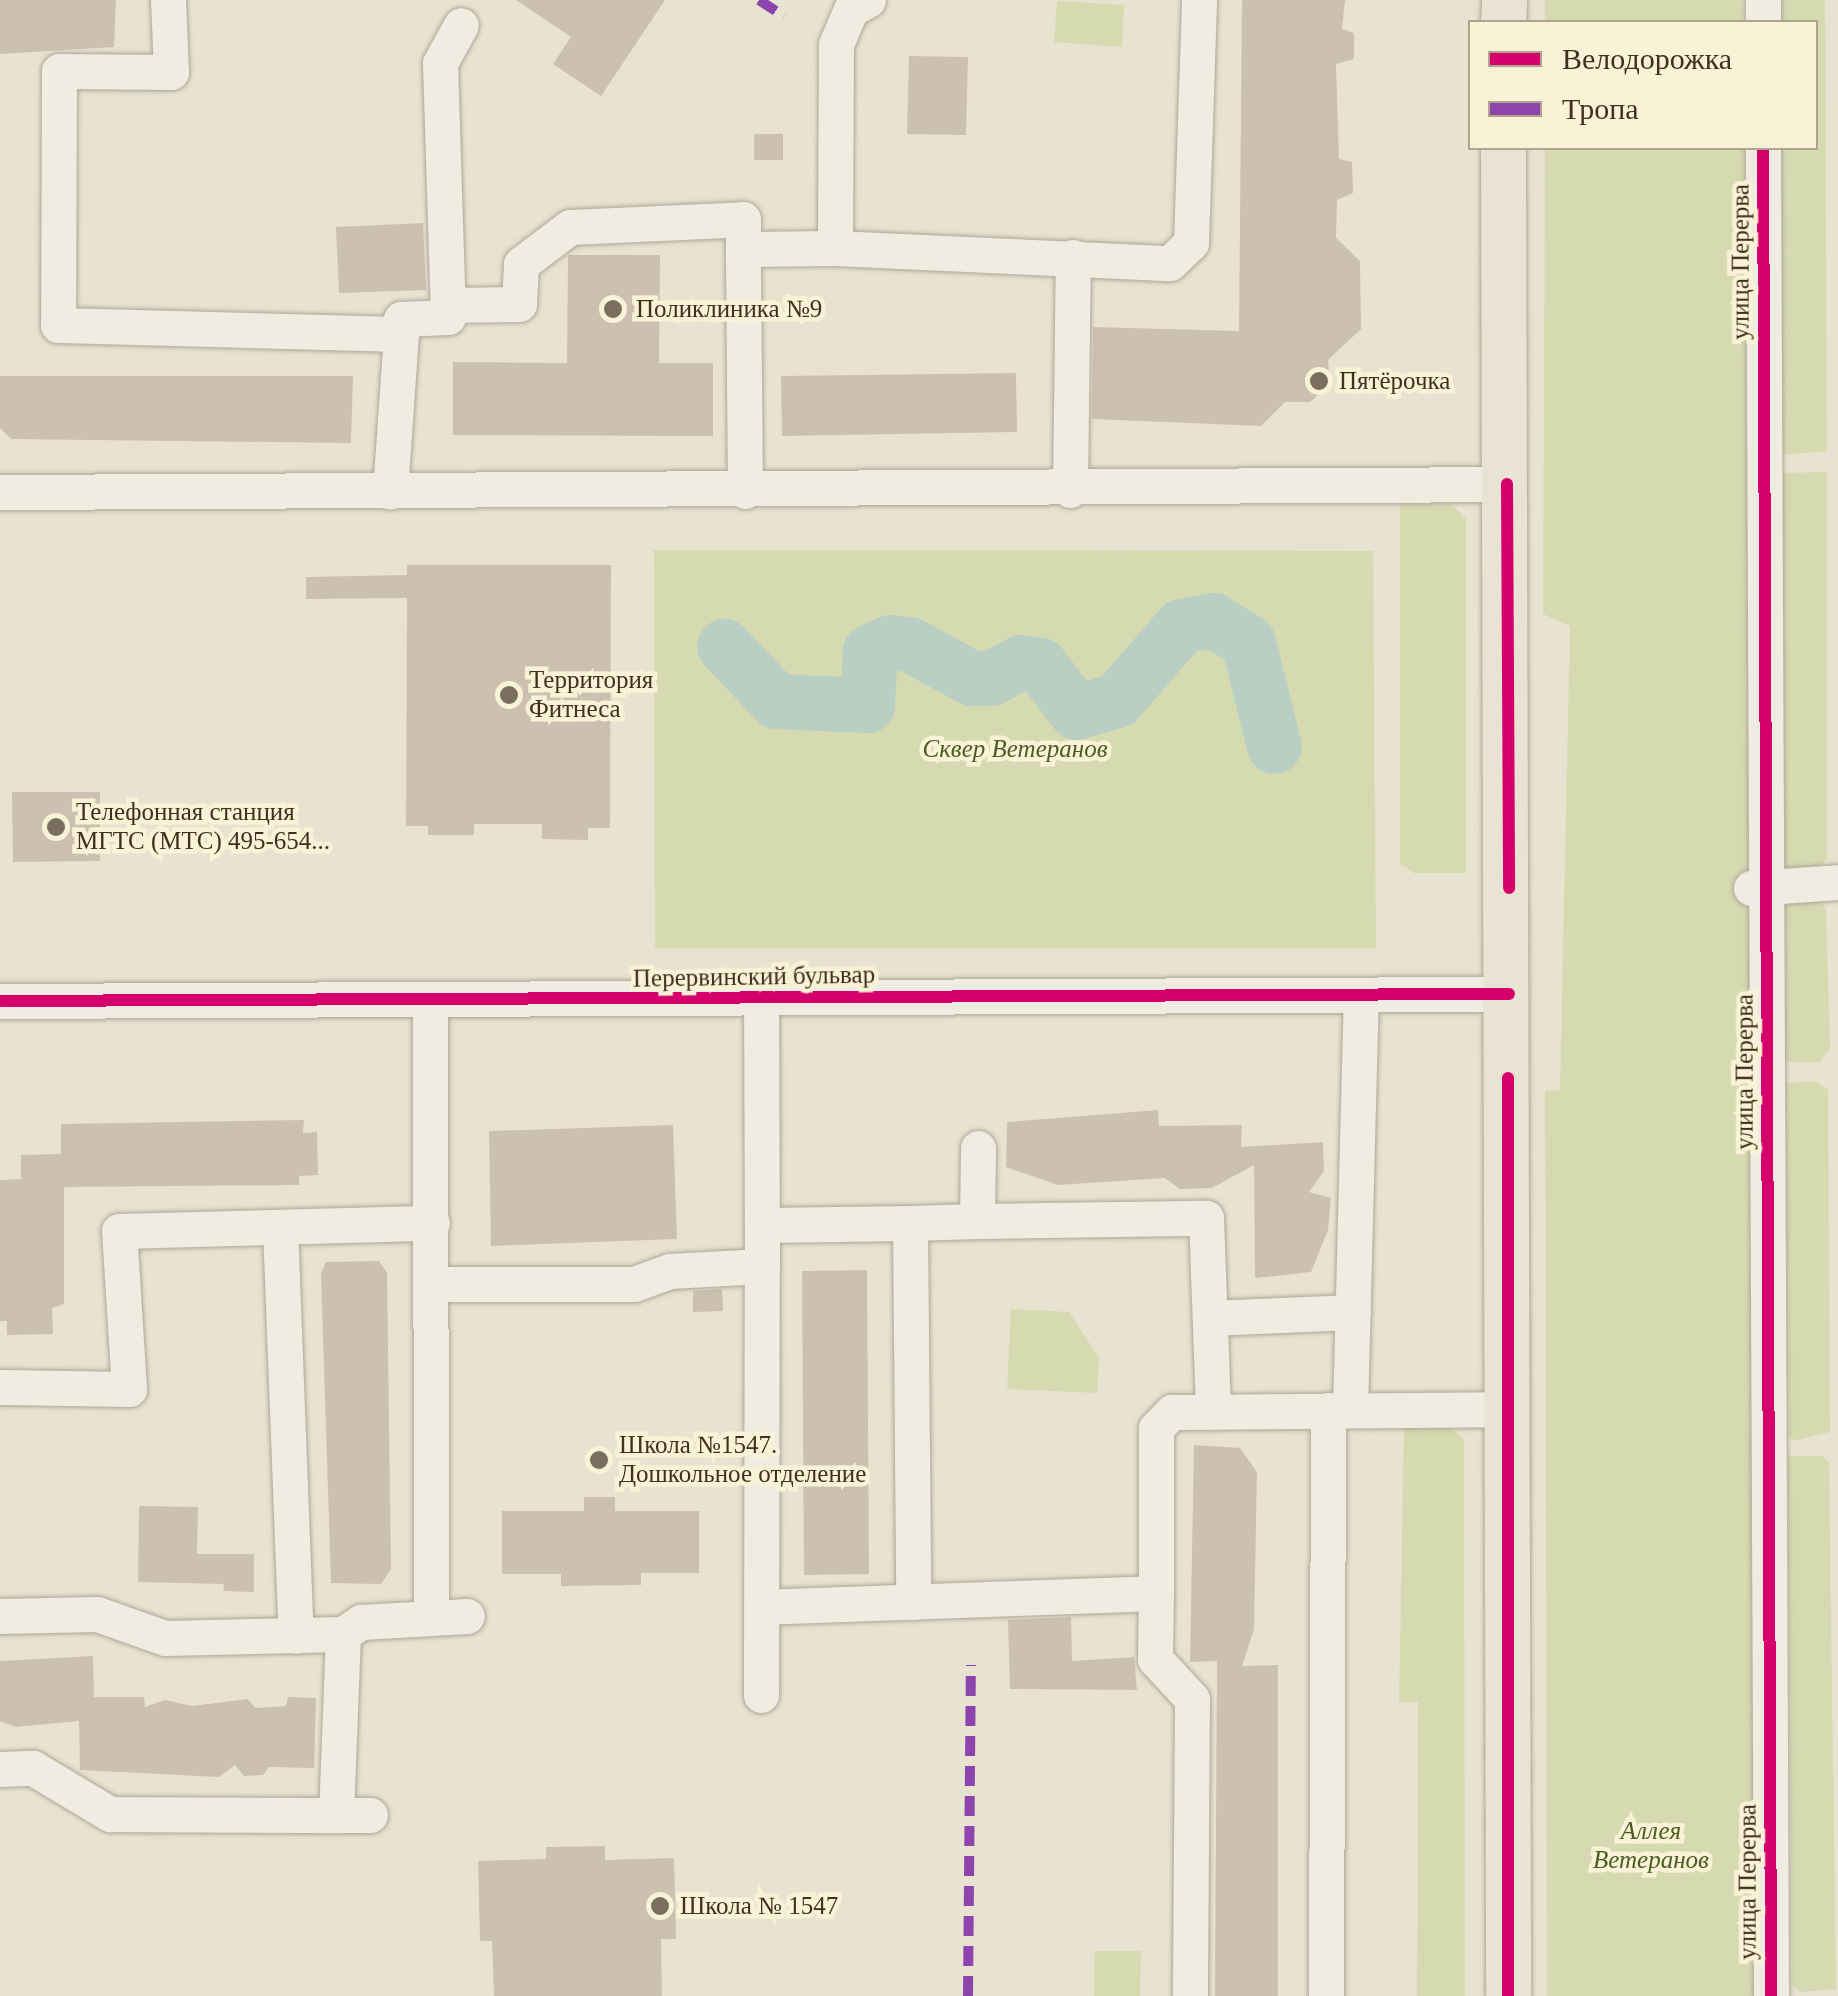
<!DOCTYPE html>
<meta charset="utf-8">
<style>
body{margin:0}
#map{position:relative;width:1838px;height:1996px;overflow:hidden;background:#e8e3d0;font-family:"Times New Roman",serif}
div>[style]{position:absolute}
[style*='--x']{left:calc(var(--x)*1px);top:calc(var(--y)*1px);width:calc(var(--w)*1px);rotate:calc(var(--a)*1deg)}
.green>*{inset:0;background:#d6dab1}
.river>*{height:55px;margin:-27.5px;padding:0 27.5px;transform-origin:27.5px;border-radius:27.5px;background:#bacfc4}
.building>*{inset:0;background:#ccc1b0}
.roads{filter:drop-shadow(0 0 2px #aea798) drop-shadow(0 0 2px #aea798)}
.minor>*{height:35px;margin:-17.5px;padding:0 17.5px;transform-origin:17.5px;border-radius:17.5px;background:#f0ece2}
.major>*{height:45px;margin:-22.5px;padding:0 22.5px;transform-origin:22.5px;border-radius:22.5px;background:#e8e3d3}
.quiet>*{height:10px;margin-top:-5px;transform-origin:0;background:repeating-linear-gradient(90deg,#8e44ad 0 20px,transparent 0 30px)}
.cycleway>*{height:12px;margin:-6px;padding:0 6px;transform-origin:6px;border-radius:6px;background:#d6006c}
.dots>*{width:28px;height:28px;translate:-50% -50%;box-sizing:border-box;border:5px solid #f9f2d6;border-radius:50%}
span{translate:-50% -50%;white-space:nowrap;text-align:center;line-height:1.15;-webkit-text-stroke:9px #f9f2d6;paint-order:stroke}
.street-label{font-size:25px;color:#3f311e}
.poi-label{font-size:25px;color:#3f311e}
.left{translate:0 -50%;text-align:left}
.park-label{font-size:25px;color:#4a5d22;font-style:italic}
.legend{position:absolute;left:1468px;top:20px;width:350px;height:130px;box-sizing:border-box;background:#f9f2d6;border:2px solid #afa58c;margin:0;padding:12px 18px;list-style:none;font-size:30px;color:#3f311e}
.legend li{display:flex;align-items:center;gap:20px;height:50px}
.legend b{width:50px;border:2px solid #afa58c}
</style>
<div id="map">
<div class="green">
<div style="clip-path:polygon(1545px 0,1743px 0,1743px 22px,1545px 22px)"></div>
<div style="clip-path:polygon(1779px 0,1825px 0,1827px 451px,1780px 455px,1778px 148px,1816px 148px,1816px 22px,1780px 22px)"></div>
<div style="clip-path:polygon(1057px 1px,1124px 5px,1122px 47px,1054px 42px)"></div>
<div style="clip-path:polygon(1545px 148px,1745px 148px,1755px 1996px,1547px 1996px,1545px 1091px,1560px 1090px,1570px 626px,1543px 614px)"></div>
<div style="clip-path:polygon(1827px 472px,1827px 859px,1817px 868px,1788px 871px,1783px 867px,1781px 473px)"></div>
<div style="clip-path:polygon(1400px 503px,1451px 504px,1466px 519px,1466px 873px,1414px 873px,1400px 864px)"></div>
<div style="clip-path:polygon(654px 550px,1373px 551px,1376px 948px,655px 948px)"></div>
<div style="clip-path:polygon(1817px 896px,1826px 909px,1830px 1048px,1820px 1062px,1783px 1062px,1783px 897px)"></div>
<div style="clip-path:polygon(1815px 1081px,1828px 1090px,1830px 1432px,1794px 1441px,1789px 1437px,1785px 1083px)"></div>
<div style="clip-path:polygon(1011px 1309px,1069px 1312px,1099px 1358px,1097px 1393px,1007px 1389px)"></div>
<div style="clip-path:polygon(1404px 1427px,1452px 1429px,1464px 1439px,1465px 1996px,1417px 1996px,1418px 1702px,1399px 1702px)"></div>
<div style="clip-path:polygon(1788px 1456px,1822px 1456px,1829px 1462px,1836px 1989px,1800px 1992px,1792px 1985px)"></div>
<div style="clip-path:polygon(1095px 1951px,1141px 1951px,1140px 1996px,1094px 1996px)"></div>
</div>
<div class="river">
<div style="--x:724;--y:646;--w:76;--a:46.6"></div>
<div style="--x:776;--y:701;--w:91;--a:2.5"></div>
<div style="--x:867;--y:705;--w:54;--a:-86.8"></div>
<div style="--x:870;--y:651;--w:22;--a:-24"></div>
<div style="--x:890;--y:642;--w:19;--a:6"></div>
<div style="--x:909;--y:644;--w:72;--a:28.4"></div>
<div style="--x:972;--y:678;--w:19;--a:0"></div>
<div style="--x:991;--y:678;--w:34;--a:-28"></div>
<div style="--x:1021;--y:662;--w:19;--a:9"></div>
<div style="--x:1040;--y:665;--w:59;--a:52.5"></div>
<div style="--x:1076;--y:712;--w:43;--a:-16.3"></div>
<div style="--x:1117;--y:700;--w:98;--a:-49.1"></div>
<div style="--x:1181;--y:626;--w:33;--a:-11"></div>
<div style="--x:1213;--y:620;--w:41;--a:32.2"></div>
<div style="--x:1248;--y:642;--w:107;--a:76"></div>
</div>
<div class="building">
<div style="clip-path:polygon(0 0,116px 0,114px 47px,0 54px)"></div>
<div style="clip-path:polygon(516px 0,665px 0,601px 96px,553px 64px,571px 37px)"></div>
<div style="clip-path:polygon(1242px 0,1345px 0,1342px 29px,1354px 33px,1354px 59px,1336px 64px,1339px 159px,1352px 162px,1353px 193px,1337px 200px,1336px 238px,1360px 261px,1361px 329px,1328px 360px,1330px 384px,1310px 402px,1285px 402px,1261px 426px,1092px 419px,1093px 327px,1239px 331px)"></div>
<div style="clip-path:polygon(909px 56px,968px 57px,966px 135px,907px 134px)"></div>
<div style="clip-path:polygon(754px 134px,783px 134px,783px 160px,754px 160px)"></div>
<div style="clip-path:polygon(423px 223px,426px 290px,339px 293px,336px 227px)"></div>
<div style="clip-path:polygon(568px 255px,660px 255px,659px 363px,713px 363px,713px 436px,453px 435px,453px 362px,567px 363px)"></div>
<div style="clip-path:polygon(1016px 373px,1017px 432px,782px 436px,781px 376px)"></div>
<div style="clip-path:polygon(0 376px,353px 376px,351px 443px,11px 439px,0 428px)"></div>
<div style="clip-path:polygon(407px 565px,611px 565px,610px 828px,588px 828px,588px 840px,542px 839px,542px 824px,474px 824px,474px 835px,428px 835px,428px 826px,406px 826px,407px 598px,306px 599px,306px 577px,407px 575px)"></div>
<div style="clip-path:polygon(12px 792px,100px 792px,100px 861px,13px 862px)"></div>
<div style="clip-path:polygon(1158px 1110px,1159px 1126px,1242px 1125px,1241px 1147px,1323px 1142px,1324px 1171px,1309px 1192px,1331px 1198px,1328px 1230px,1311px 1272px,1255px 1278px,1254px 1165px,1212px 1188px,1180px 1189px,1165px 1178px,1058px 1185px,1006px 1167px,1007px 1122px)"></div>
<div style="clip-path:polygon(304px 1120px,303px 1133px,317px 1132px,318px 1175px,299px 1176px,299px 1185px,64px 1187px,64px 1304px,52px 1308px,53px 1334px,7px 1335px,7px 1321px,0 1321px,0 1180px,21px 1179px,21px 1155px,61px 1154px,61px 1124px)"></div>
<div style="clip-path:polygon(673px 1125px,677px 1239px,491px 1246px,489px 1131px)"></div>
<div style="clip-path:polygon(379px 1261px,387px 1273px,391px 1569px,381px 1584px,331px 1583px,321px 1274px,326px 1262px)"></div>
<div style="clip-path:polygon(867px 1270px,869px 1574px,804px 1575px,802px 1271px)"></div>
<div style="clip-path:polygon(722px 1289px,723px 1311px,693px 1312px,693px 1291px)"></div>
<div style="clip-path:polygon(1194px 1445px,1240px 1448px,1257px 1472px,1254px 1629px,1242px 1666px,1278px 1665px,1278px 1996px,1215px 1996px,1217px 1661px,1190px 1662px)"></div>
<div style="clip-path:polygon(584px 1497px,615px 1497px,615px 1511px,699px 1511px,699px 1573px,641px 1573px,641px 1585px,561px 1586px,561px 1574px,502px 1574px,502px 1511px,584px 1511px)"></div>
<div style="clip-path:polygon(139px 1506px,198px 1507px,197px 1554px,254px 1554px,254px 1592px,223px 1591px,224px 1584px,138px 1582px)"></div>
<div style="clip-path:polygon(1071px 1617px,1072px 1661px,1134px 1657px,1137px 1690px,1010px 1689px,1008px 1620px)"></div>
<div style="clip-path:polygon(93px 1656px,94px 1697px,144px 1697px,145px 1707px,165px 1700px,192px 1706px,248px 1699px,255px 1708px,286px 1706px,288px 1697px,316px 1698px,314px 1768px,269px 1767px,263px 1775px,244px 1776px,235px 1765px,219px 1777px,80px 1770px,79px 1721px,16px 1727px,0 1721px,0 1661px)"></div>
<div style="clip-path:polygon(605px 1846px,605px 1860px,674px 1858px,676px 1939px,661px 1939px,662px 1996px,494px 1996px,492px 1941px,480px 1941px,478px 1861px,546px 1859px,546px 1847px)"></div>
</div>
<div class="roads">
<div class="minor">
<div style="--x:168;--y:0;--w:72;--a:87.6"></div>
<div style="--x:171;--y:72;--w:112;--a:-179.5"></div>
<div style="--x:59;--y:71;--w:254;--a:90.2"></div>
<div style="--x:58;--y:325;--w:343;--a:1.5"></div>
<div style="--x:401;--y:334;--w:158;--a:94"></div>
<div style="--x:868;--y:0;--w:19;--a:152"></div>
<div style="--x:851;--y:9;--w:39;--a:113"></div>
<div style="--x:836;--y:45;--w:203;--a:90.3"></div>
<div style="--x:835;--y:248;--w:335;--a:2.6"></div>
<div style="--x:1170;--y:263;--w:29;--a:-44"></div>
<div style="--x:1191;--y:243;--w:243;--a:-88.1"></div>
<div style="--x:1763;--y:0;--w:22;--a:90"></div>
<div style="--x:1763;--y:148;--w:1848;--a:89.75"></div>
<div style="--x:448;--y:305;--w:71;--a:-0.8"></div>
<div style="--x:519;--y:304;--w:40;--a:-87.1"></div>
<div style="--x:521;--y:264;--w:61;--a:-37.1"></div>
<div style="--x:570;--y:227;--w:173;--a:-2.6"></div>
<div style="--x:743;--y:219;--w:30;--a:90"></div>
<div style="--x:401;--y:334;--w:15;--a:-90"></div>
<div style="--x:401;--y:319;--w:47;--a:-2.4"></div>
<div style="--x:448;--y:317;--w:254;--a:-91.8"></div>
<div style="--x:440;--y:63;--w:43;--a:-61.1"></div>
<div style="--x:1070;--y:490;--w:233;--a:-89.3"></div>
<div style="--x:745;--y:491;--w:242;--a:-90.5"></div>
<div style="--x:743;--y:249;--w:92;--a:-0.6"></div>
<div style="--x:0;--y:492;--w:1507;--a:-0.3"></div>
<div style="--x:1751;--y:888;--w:87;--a:-3.9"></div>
<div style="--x:0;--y:1001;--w:1509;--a:-0.27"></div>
<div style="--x:430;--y:1004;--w:613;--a:89.91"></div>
<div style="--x:977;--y:1221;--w:229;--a:-0.8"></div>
<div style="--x:1206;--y:1218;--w:193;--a:87.9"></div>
<div style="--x:910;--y:1223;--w:67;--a:-1.7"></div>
<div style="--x:977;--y:1221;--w:73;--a:-89.2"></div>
<div style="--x:762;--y:1225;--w:148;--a:-0.8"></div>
<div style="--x:910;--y:1223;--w:379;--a:89.5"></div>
<div style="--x:280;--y:1227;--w:409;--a:87.8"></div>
<div style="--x:432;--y:1284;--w:202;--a:0"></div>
<div style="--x:634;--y:1284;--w:38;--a:-20"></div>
<div style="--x:670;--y:1271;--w:92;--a:-3.1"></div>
<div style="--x:762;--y:1266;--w:267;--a:-90.2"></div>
<div style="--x:1210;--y:1318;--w:143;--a:-2.4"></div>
<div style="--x:0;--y:1387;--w:129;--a:0.9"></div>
<div style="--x:129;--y:1389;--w:158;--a:-93.6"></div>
<div style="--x:119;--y:1231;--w:313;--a:-1.5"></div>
<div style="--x:1350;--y:1410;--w:415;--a:-88.5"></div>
<div style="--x:1156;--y:1593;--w:66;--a:90.9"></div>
<div style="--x:1155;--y:1659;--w:54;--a:47.2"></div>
<div style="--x:1192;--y:1699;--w:297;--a:90.4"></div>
<div style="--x:761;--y:1607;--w:395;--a:-2"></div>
<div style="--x:1156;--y:1593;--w:165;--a:-90"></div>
<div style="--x:1156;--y:1428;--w:23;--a:-45"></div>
<div style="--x:1172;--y:1412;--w:334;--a:-0.5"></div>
<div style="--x:0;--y:1616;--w:97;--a:-1.2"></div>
<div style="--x:97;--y:1614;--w:72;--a:19.4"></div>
<div style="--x:165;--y:1638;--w:178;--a:-1.3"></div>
<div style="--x:343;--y:1634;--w:22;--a:-34"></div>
<div style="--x:361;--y:1622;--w:106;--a:-3.2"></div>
<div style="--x:343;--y:1634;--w:181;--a:92.2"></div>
<div style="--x:336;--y:1815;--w:34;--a:0"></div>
<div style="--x:761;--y:1695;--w:429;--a:-89.9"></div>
<div style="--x:0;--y:1769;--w:33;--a:-2"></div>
<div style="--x:33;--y:1768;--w:90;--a:30.9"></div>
<div style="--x:110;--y:1814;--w:226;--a:0.3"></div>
<div style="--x:1326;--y:1996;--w:586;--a:-89.8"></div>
</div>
<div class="major">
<div style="--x:1503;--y:22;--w:22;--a:-87"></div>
<div style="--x:1503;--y:148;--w:1848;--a:89.84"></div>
</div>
</div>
<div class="quiet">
<div style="--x:759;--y:0;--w:30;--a:33"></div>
<div style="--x:968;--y:1996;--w:331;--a:-89.5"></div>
</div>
<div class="cycleway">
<div style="--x:1763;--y:148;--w:1848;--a:89.75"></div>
<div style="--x:1507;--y:484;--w:404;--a:89.7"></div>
<div style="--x:0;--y:1001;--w:1509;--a:-0.27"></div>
<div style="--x:1508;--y:1078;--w:918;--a:90"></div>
</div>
<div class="dots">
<div style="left:613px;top:309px;background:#7a6f5c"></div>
<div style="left:1319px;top:381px;background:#7a6f5c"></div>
<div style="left:509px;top:695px;background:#7a6f5c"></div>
<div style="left:56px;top:827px;background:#7a6f5c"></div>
<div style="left:599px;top:1460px;background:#7a6f5c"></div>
<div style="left:660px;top:1906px;background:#7a6f5c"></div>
</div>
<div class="street-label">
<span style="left:1741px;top:262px;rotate:-90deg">улица Перерва</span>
<span style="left:754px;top:977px;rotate:-1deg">Перервинский бульвар</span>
<span style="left:1745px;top:1072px;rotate:-90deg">улица Перерва</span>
<span style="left:1748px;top:1882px;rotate:-90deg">улица Перерва</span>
</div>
<div class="poi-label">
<span class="left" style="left:636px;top:309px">Поликлиника №9</span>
<span class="left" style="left:1339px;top:381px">Пятёрочка</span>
<span class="left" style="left:529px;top:695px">Территория<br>Фитнеса</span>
<span class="left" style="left:76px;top:827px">Телефонная станция<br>МГТС (МТС) 495-654...</span>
<span class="left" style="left:619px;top:1460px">Школа №1547.<br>Дошкольное отделение</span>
<span class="left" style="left:680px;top:1906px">Школа № 1547</span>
</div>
<div class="park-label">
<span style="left:1015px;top:749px">Сквер Ветеранов</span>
<span style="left:1651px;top:1846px">Аллея<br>Ветеранов</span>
</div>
<ul class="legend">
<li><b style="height:12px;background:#d6006c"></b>Велодорожка</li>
<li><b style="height:12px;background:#8e44ad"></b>Тропа</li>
</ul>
</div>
